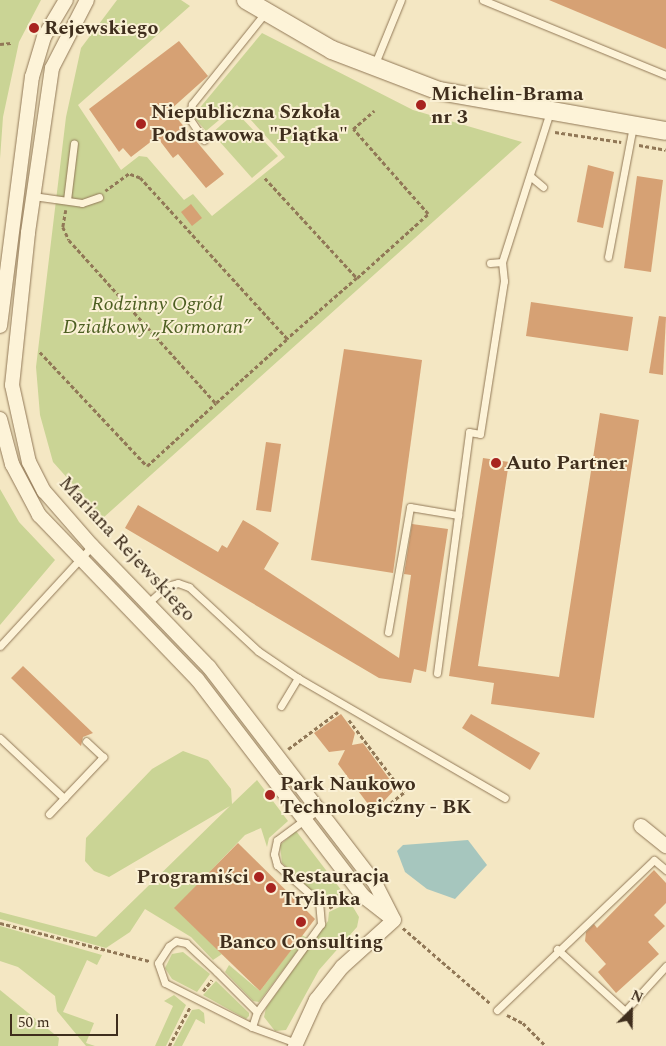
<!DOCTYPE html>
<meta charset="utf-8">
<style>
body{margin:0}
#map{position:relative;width:666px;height:1046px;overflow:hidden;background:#f4e7c3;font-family:Spectral,serif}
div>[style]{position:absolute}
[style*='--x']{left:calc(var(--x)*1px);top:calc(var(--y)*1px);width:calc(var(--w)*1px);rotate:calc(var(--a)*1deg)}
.green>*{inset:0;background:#cad495}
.water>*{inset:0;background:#a6c6be}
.building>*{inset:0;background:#d6a174}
.path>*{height:2.5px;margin-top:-1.25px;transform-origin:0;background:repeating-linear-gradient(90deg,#917857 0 4px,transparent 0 6.5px)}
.roads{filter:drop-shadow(0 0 1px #917857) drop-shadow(0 0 1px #917857)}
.service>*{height:7px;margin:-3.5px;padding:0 3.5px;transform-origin:3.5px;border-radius:3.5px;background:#fdf3d8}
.minor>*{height:14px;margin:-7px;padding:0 7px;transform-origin:7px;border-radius:7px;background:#fdf3d8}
.tertiary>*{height:18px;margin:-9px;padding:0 9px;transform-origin:9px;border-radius:9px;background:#fdf3d8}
.dots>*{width:14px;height:14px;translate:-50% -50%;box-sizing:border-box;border:2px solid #faf0d4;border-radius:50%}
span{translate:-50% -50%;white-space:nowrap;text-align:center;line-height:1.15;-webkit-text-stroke:4px #faf0d4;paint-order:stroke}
.poi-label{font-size:20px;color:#3f2e1d;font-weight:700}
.left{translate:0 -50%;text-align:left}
.right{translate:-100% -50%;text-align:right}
.park-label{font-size:20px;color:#4c5e21;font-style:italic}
.street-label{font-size:20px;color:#3f2e1d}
.north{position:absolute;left:606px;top:986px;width:50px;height:50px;-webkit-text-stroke:4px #faf0d4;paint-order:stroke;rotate:23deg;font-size:14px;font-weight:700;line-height:20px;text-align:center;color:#3f2e1d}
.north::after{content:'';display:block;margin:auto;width:18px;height:22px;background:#3f2e1d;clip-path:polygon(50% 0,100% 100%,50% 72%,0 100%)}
.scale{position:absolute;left:10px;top:1014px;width:108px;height:22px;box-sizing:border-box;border:2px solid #3f2e1d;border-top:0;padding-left:6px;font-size:15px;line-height:18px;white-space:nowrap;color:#3f2e1d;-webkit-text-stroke:4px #faf0d4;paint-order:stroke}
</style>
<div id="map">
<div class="green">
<div style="clip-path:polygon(0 0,41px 0,19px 42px,3px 117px,0 159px)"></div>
<div style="clip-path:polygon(117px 0,181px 0,190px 6px,78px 105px,121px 170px,139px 156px,147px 157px,184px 200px,193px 194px,212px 216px,285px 157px,237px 105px,206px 131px,193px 116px,262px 33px,413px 110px,522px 142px,103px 518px,53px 462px,40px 415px,36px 367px,66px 117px,81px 48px)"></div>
<div style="clip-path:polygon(236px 112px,278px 156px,252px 178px,212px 133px)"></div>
<div style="clip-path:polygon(0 489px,19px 522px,55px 560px,0 625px)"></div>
<div style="clip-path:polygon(183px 751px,208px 760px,231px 789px,232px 804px,257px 780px,288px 821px,269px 838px,267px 847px,261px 828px,245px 835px,175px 908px,222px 954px,213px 960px,191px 937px,145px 909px,130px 932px,106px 948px,0 919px,0 912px,96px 937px,230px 806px,109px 877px,94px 871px,85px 861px,86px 838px,152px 769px)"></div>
<div style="clip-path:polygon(296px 831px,345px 895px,326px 905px,282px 863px,280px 845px)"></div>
<div style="clip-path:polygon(350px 902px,359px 917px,357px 927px,319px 970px,286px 1030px,275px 1031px,264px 1017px,266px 1008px,328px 921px,329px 912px)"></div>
<div style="clip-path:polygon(0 926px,102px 955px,97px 965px,87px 960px,63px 1012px,94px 1023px,86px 1043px,95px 1046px,86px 1046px,57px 1011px,55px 996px,18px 967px,0 961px)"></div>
<div style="clip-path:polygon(302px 935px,307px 938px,259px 1002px,253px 1001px,225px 972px,229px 965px,260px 991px)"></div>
<div style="clip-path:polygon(183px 952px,210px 974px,197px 992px,172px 979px,165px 968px,172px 954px)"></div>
<div style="clip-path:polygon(216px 981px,249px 1013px,249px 1016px,246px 1019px,203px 995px)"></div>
<div style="clip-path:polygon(0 990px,59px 1038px,58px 1046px,0 1046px)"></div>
<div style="clip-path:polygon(174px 995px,186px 1005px,166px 1046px,155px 1046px,173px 1006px,164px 1001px)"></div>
<div style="clip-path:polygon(199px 1009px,204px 1013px,205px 1024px,196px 1019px,182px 1046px,173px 1046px,192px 1010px)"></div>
</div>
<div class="water">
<div style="clip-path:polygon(468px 840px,487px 865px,455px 899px,427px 889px,405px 872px,397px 851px,403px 845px)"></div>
</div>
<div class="building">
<div style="clip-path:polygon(549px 0,666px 0,666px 49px)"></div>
<div style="clip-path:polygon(179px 41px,208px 76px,170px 110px,224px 174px,206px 188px,178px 154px,173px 158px,157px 137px,131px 157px,123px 148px,119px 152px,89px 109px)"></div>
<div style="clip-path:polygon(588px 165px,614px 172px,603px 228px,577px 222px)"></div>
<div style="clip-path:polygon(637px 176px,663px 180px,651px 272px,624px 268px)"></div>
<div style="clip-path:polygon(191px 204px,202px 218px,192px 226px,181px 212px)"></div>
<div style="clip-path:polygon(531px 302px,633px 317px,628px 351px,526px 336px)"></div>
<div style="clip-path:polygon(659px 316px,666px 317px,663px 375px,649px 373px)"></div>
<div style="clip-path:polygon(344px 349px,422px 360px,393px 573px,311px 560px)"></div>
<div style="clip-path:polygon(600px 413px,639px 420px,594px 718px,491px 704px,494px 683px,449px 676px,483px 458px,509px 462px,478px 666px,559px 677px)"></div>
<div style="clip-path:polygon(266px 442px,281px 444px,271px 512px,256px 510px)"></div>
<div style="clip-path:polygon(138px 505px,218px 552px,222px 545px,227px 548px,243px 520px,255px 527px,279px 543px,264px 569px,399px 658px,411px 575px,404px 574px,412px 524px,448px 529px,426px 672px,414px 669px,411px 683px,379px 678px,125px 528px)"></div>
<div style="clip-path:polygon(23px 666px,93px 733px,83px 737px,81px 746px,11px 678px)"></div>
<div style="clip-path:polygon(341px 714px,355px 733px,352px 745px,363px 743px,396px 788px,374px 812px,338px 764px,345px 750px,329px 752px,314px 733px)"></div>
<div style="clip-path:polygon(471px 714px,540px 753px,530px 770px,462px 728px)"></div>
<div style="clip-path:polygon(238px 843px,315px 919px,260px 991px,174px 908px)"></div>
<div style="clip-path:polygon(654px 870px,666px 883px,666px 903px,654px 915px,665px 926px,648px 942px,659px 954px,616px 993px,598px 972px,606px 964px,585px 941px,586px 932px,594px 924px,597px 928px)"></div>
</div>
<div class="path">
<div style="--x:0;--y:44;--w:11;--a:-5"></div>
<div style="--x:555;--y:132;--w:67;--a:8.6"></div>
<div style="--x:639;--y:145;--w:27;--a:10"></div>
<div style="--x:265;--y:178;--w:136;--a:47.4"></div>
<div style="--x:357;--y:278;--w:93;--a:138.9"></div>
<div style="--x:66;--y:210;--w:17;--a:100"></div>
<div style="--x:63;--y:227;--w:14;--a:65"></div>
<div style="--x:69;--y:240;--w:219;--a:48"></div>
<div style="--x:216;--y:403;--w:96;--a:-42"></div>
<div style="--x:287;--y:339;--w:218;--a:-132.4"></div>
<div style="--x:140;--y:178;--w:12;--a:-160"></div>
<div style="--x:129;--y:174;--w:29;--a:144"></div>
<div style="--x:357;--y:278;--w:96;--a:-42"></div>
<div style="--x:428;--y:214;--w:113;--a:-131.4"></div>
<div style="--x:353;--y:129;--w:28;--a:-41"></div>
<div style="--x:40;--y:352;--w:156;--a:46.8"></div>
<div style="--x:147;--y:466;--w:93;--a:-42.4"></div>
<div style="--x:349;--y:720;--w:91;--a:53"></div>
<div style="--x:404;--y:793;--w:18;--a:142"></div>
<div style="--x:288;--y:749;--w:62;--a:-36.5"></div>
<div style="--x:329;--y:908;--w:23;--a:-29"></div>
<div style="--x:0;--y:923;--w:154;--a:14.3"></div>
<div style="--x:403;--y:928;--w:115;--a:40.8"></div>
<div style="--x:203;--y:991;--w:14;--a:-51"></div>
<div style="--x:507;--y:1015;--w:18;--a:27"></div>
<div style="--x:523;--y:1023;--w:33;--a:45"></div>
<div style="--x:169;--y:1046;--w:44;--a:-61.7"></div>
</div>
<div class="roads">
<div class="service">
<div style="--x:483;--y:0;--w:198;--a:22.3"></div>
<div style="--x:374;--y:66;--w:71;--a:-67.8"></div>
<div style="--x:204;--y:140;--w:27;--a:-124"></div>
<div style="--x:189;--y:118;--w:14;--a:-78"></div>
<div style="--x:192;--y:104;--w:117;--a:-51.3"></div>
<div style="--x:530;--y:176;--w:17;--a:40"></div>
<div style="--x:33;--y:196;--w:49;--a:8.1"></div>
<div style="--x:82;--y:203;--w:18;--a:-19"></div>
<div style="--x:67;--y:200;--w:57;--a:-83"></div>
<div style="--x:608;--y:257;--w:133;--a:-79.2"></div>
<div style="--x:490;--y:263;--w:12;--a:-5"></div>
<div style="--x:148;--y:603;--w:25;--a:-42"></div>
<div style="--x:167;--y:586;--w:11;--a:-15"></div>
<div style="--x:178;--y:583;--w:12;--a:20"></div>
<div style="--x:189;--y:587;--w:94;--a:42.8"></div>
<div style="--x:258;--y:651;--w:48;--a:34"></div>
<div style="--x:298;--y:678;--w:239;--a:30.1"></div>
<div style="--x:388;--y:632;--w:127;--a:-80"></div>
<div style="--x:410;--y:507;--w:49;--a:9.5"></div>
<div style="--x:0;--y:646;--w:136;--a:-47.4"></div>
<div style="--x:437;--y:673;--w:243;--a:-82.4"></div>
<div style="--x:469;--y:432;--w:11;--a:10"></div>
<div style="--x:480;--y:434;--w:155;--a:-81.1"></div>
<div style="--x:504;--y:281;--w:19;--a:-96"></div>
<div style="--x:502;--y:262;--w:157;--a:-72.3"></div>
<div style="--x:281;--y:706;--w:33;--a:-59"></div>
<div style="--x:0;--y:738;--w:88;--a:43.2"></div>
<div style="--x:49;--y:814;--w:79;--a:-46.5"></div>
<div style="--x:103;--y:757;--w:23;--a:-137"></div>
<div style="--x:557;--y:949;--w:92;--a:42.4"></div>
<div style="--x:625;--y:1011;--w:61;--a:-47.7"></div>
<div style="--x:497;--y:1010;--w:217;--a:-43.7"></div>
<div style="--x:654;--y:860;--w:16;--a:40"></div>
<div style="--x:257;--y:1012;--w:109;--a:-54"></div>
<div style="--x:321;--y:924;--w:22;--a:-95"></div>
<div style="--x:319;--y:902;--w:56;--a:-138.6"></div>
<div style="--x:277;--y:865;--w:11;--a:-105"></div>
<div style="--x:274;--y:854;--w:14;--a:-78"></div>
<div style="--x:277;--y:840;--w:52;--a:-36.4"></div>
<div style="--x:252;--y:1027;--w:16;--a:-72"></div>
<div style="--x:257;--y:1012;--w:57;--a:-135"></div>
<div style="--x:217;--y:972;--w:42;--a:-136.9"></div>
<div style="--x:186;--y:943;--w:10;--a:-169"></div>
<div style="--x:176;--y:941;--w:9;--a:144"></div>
<div style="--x:169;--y:946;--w:20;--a:123"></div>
<div style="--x:158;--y:963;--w:21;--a:71"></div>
<div style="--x:165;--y:983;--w:97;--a:26.8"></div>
<div style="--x:252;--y:1027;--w:47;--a:20"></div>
</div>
<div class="minor">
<div style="--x:87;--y:0;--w:76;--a:117.2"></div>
<div style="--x:52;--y:68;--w:167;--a:98.3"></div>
<div style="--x:28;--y:233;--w:153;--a:96"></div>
<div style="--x:12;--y:385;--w:79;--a:77.6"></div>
<div style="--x:29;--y:462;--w:33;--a:63"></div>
<div style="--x:44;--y:491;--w:73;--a:48.9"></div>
<div style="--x:92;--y:546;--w:168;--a:46"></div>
<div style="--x:209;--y:667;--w:275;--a:52.5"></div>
<div style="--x:376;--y:885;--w:39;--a:63"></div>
<div style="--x:0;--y:326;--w:251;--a:-82.7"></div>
<div style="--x:32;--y:77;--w:42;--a:-73.3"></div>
<div style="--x:44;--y:37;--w:43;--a:-59.3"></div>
<div style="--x:0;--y:419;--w:47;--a:75.1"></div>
<div style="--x:12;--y:464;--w:58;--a:62.1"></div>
<div style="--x:39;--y:515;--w:228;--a:46.1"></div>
<div style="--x:197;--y:679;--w:273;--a:52.6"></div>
<div style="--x:363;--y:896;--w:33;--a:38"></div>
<div style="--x:641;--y:826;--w:32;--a:39"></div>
<div style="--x:295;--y:1046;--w:51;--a:-65.5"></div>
<div style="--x:316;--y:1000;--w:42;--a:-51.8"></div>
<div style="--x:342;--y:967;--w:70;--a:-42.1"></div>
</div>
<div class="tertiary">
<div style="--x:246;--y:0;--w:99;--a:30.2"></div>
<div style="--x:332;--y:50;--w:115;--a:21"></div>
<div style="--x:439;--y:91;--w:230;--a:10"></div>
</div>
</div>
<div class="dots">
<div style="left:34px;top:28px;background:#a8231f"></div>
<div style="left:421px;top:105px;background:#a8231f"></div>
<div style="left:141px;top:124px;background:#a8231f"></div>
<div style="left:496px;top:463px;background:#a8231f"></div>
<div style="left:270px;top:795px;background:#a8231f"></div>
<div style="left:259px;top:877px;background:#a8231f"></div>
<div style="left:271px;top:888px;background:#a8231f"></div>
<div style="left:301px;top:922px;background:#a8231f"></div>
</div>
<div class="poi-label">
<span class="left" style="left:44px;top:28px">Rejewskiego</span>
<span class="left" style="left:431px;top:106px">Michelin-Brama<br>nr 3</span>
<span class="left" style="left:151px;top:124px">Niepubliczna Szkoła<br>Podstawowa "Piątka"</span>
<span class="left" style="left:506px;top:463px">Auto Partner</span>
<span class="left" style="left:280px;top:796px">Park Naukowo<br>Technologiczny - BK</span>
<span class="left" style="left:281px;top:888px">Restauracja<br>Trylinka</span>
<span class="right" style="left:249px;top:877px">Programiści</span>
<span style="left:301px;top:942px">Banco Consulting</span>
</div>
<div class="park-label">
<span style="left:157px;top:316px">Rodzinny Ogród<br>Działkowy „Kormoran”</span>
</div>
<div class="street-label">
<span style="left:127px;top:549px;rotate:47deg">Mariana Rejewskiego</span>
</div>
<div class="north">N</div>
<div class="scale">50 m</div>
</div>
